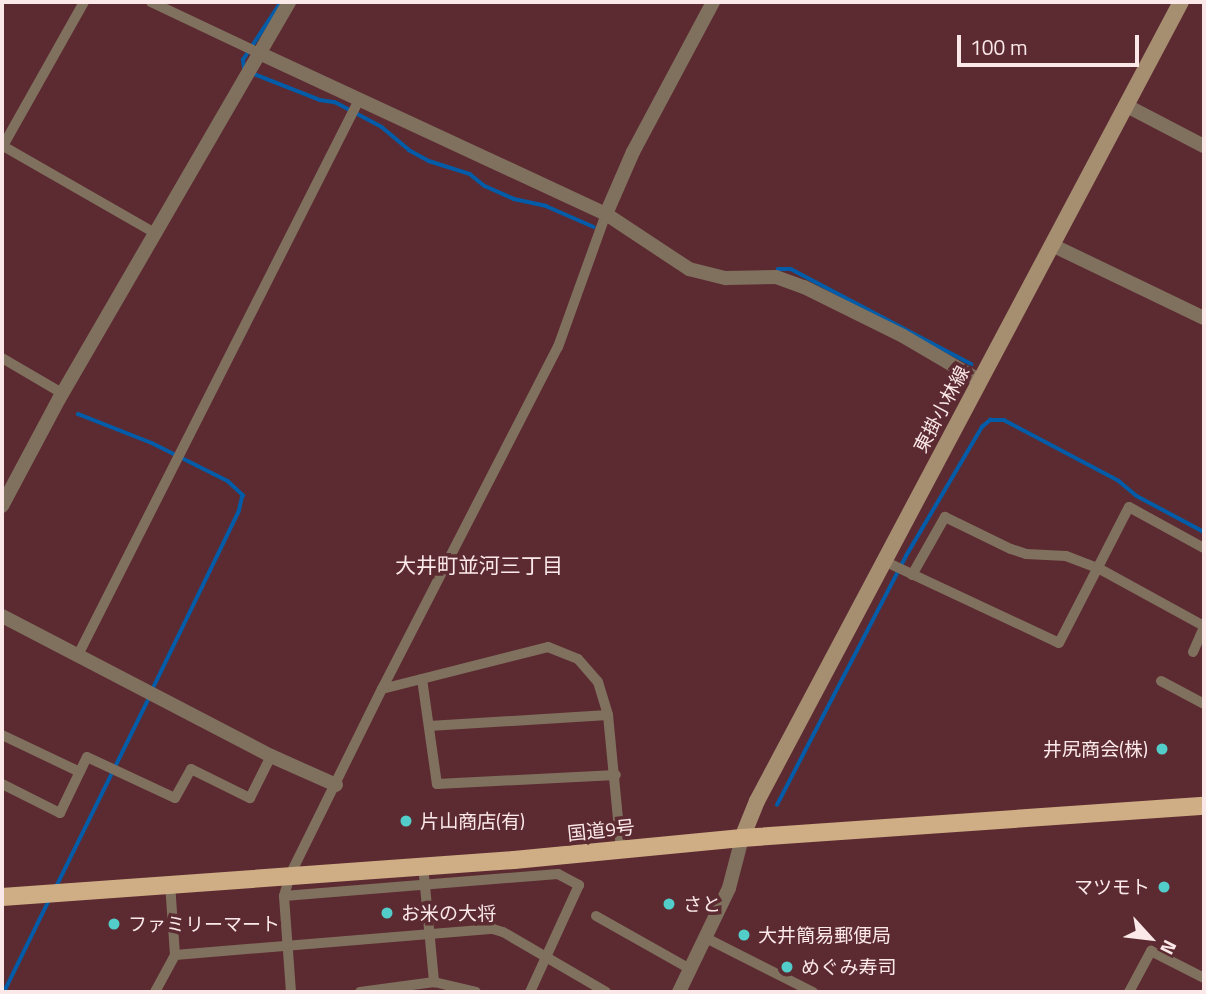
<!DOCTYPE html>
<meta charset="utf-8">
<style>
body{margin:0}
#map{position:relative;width:1206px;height:994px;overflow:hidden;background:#5c2b32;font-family:"Titillium Web","Noto Sans JP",sans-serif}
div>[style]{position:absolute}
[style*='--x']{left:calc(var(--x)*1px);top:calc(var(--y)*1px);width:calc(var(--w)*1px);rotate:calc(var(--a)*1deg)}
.stream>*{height:3.5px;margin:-1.75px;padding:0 1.75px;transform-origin:1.75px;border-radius:1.75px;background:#035ca8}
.minor>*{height:10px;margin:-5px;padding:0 5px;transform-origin:5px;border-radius:5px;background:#80715f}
.tertiary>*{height:14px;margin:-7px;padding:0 7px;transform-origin:7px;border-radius:7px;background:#80715f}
.secondary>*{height:16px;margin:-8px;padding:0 8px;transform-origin:8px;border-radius:8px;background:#a68e71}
.trunk>*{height:18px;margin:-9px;padding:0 9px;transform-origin:9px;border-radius:9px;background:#cfae85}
.dots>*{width:19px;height:19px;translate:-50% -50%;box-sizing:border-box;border:4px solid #5c2b32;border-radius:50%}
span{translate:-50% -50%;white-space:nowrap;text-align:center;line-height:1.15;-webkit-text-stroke:7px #5c2b32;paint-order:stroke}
.street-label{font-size:19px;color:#fbe8e9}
.poi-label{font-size:19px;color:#fbe8e9}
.right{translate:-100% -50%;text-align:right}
.left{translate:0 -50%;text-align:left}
.neighbourhood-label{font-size:21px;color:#fbe8e9}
.frame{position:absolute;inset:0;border:4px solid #fbe8e9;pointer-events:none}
.north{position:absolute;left:1115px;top:903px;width:70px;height:70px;-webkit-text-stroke:5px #5c2b32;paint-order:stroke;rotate:117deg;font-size:19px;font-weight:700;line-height:28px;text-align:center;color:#fbe8e9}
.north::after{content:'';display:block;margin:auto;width:24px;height:32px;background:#fbe8e9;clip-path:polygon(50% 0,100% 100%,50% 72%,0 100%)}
.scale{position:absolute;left:957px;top:35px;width:182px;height:32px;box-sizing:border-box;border:4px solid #fbe8e9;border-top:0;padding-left:9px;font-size:21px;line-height:24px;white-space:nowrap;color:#fbe8e9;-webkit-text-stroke:5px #5c2b32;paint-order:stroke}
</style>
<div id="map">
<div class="stream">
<div style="--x:244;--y:68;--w:8;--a:-97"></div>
<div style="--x:243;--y:60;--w:69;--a:-56.8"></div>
<div style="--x:254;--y:74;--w:71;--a:21.5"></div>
<div style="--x:320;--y:100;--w:15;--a:8"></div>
<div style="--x:335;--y:102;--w:53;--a:28"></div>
<div style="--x:382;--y:127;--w:35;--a:40"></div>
<div style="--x:409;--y:150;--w:23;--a:29"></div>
<div style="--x:429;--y:161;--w:43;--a:17.6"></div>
<div style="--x:470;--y:174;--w:19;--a:39"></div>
<div style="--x:485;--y:186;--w:32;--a:24"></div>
<div style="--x:514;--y:199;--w:33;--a:12"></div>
<div style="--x:546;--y:206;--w:52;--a:23.6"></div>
<div style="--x:778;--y:269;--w:13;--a:0"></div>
<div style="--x:791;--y:269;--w:204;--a:27.8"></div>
<div style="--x:78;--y:414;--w:79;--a:21.4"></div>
<div style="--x:152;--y:443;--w:85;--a:26.6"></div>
<div style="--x:228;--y:481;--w:21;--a:43"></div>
<div style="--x:243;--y:495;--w:17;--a:103"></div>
<div style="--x:239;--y:512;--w:197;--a:115.9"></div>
<div style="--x:777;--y:805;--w:280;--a:-62.6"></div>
<div style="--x:906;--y:556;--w:150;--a:-59.5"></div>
<div style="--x:982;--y:427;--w:11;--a:-41"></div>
<div style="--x:990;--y:420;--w:14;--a:0"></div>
<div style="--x:1004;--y:420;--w:130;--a:27.9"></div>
<div style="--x:1119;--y:481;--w:23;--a:40"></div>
<div style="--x:1137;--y:496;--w:76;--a:28.2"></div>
<div style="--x:56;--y:887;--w:213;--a:-63.8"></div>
<div style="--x:4;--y:992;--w:102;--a:-63.9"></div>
</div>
<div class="minor">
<div style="--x:84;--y:2;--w:165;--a:119.4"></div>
<div style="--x:3;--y:146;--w:175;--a:29.8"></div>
<div style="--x:151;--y:2;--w:119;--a:25.3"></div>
<div style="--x:2;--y:358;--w:69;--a:30.3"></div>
<div style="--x:884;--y:561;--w:193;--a:25.1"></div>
<div style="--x:1059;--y:643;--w:153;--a:-62.8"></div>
<div style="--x:1129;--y:507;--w:85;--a:28.7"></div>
<div style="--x:912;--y:575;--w:67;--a:-60.4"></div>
<div style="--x:945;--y:517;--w:73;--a:25.9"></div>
<div style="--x:1011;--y:549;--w:16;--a:18"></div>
<div style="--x:1026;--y:554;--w:40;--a:2.9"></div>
<div style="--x:1066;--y:556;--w:34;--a:21"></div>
<div style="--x:1098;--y:568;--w:121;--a:28.7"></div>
<div style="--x:1193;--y:652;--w:27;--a:-66"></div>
<div style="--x:79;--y:653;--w:620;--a:-63.15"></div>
<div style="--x:422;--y:679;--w:106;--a:81.9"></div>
<div style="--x:437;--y:784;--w:179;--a:-2.9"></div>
<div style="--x:1161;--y:681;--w:49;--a:28.1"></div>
<div style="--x:382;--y:689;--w:171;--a:-14.2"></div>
<div style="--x:548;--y:647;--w:32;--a:22"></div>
<div style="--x:578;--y:659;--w:30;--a:49"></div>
<div style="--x:598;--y:682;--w:34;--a:73"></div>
<div style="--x:608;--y:715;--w:135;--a:84.5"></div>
<div style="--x:429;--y:726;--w:179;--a:-3.5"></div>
<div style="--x:2;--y:735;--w:86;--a:25.4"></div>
<div style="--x:2;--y:784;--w:65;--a:26.6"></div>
<div style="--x:60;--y:813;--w:62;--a:-64.3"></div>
<div style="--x:87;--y:757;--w:97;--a:25"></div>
<div style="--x:175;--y:798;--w:33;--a:-61"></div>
<div style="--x:191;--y:769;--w:66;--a:26.2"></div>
<div style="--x:250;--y:798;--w:47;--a:-63.4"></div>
<div style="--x:423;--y:865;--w:118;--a:84.6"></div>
<div style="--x:284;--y:896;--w:275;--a:-4.6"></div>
<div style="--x:558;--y:874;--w:24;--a:28"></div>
<div style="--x:579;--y:885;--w:118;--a:114.6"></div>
<div style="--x:596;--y:916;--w:108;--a:29.4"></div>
<div style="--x:706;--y:938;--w:120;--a:26.8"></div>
<div style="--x:175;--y:955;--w:319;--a:-4.7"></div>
<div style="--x:493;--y:929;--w:10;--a:17"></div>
<div style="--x:503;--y:932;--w:119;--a:30.2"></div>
<div style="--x:155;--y:992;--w:42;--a:-61.6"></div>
<div style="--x:175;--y:955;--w:71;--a:-94"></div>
<div style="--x:291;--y:992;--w:96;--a:-94.2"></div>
<div style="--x:284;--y:896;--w:22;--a:-74"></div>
<div style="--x:290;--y:875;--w:208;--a:-63.7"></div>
<div style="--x:382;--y:689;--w:385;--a:-62.8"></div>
<div style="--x:558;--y:347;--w:141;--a:-70.2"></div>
<div style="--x:360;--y:992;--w:75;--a:-7.7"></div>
<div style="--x:434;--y:982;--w:43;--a:13.4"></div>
<div style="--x:1129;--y:992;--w:47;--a:-61.8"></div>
<div style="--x:1151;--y:951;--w:59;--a:27"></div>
</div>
<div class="tertiary">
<div style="--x:259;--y:53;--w:383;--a:24.9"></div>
<div style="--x:606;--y:214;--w:100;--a:33.5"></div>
<div style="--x:689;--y:269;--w:38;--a:14"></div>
<div style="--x:726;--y:278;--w:50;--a:-1.1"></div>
<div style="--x:776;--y:277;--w:30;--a:20"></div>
<div style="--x:804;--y:287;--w:110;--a:26.3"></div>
<div style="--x:903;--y:336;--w:89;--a:30.3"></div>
<div style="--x:1127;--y:106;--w:87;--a:27.5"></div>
<div style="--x:606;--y:214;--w:68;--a:-66.5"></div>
<div style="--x:633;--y:152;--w:170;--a:-61.9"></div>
<div style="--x:1052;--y:245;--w:169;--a:25.7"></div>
<div style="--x:2;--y:506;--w:121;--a:-62"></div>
<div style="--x:59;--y:399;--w:459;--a:-59.9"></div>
<div style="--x:2;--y:616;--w:303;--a:27.5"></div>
<div style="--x:271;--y:756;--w:71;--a:24"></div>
<div style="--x:679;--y:992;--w:115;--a:-64.3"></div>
<div style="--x:729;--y:888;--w:52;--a:-75.4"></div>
</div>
<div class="secondary">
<div style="--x:742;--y:838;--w:40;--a:-68"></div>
<div style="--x:757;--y:801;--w:905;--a:-62.05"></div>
</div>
<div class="trunk">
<div style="--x:2;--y:897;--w:513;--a:-4.13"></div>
<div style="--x:514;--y:860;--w:229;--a:-5.5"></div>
<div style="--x:742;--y:838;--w:463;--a:-4"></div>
</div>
<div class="dots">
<div style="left:1162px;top:749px;background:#53cdc9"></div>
<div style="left:406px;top:821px;background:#53cdc9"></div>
<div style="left:1164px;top:887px;background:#53cdc9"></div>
<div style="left:669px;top:904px;background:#53cdc9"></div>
<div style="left:387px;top:913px;background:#53cdc9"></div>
<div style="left:114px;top:924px;background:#53cdc9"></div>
<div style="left:744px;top:935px;background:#53cdc9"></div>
<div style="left:787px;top:967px;background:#53cdc9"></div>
</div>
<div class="street-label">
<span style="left:941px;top:409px;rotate:-62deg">東掛小林線</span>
<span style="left:601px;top:830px;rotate:-6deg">国道9号</span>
</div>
<div class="poi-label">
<span class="right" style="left:1148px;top:749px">井尻商会(株)</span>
<span class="left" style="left:420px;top:821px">片山商店(有)</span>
<span class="right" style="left:1150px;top:887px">マツモト</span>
<span class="left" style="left:683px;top:904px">さと</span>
<span class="left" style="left:401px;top:913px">お米の大将</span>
<span class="left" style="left:128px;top:924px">ファミリーマート</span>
<span class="left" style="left:758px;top:935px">大井簡易郵便局</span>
<span class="left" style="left:801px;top:967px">めぐみ寿司</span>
</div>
<div class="neighbourhood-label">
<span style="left:479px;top:565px">大井町並河三丁目</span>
</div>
<div class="frame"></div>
<div class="north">N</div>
<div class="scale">100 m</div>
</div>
